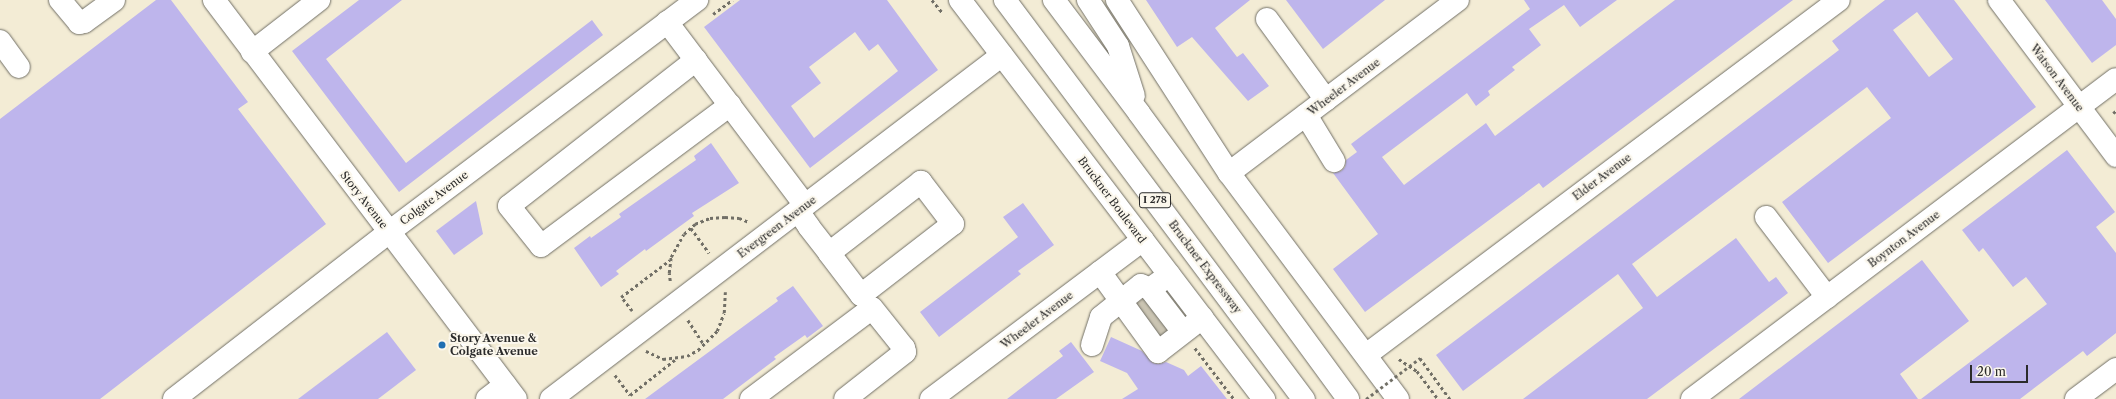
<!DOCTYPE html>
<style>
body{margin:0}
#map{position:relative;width:2116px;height:399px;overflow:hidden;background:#f3ecd5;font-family:"Libre Caslon Text",serif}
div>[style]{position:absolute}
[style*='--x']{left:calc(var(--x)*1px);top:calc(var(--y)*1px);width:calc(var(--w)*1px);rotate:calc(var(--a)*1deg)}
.building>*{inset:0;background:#beb5ec}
.minor-tunnel>*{height:22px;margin-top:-11px;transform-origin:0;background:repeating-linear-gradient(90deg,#cbc5b3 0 22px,transparent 0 33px)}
.path>*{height:2.5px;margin-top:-1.25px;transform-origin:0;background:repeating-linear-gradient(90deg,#716f66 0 3px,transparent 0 6px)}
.roads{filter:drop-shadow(0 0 1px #716f66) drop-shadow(0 0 1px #716f66)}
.minor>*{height:22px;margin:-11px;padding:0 11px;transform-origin:11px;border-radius:11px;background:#fff}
.major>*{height:22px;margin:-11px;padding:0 11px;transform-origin:11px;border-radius:11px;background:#fff}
.highway>*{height:22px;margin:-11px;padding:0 11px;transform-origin:11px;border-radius:11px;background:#fff}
.path-bridge>*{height:2.5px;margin-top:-1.25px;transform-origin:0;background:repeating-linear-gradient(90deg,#716f66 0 3px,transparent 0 6px)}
.dots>*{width:11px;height:11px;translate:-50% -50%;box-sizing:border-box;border:2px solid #fbf7ec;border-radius:50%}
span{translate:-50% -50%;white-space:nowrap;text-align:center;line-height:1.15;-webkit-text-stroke:4px #fbf7ec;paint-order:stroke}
.shield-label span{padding:1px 3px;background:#fbf7ec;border:1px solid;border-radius:3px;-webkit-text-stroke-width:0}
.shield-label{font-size:10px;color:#2b2b2b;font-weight:700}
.street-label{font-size:11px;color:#2b2b2b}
.poi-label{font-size:11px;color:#2b2b2b;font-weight:700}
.left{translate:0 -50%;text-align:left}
.scale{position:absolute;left:1970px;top:365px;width:58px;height:18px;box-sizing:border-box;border:2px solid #2b2b2b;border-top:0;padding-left:5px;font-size:12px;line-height:14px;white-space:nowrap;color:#2b2b2b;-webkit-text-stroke:3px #fbf7ec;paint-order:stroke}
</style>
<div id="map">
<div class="building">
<div style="clip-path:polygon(156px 0,171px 0,248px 102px,238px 109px,326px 224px,100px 399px,0 399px,0 119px)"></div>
<div style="clip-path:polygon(359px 0,402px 0,326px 59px,406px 163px,592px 20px,603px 35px,399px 192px,292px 51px)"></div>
<div style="clip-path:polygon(evenodd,740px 0,887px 0,938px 70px,810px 168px,704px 27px,740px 0,855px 32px,869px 51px,878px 44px,898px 71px,814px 138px,791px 106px,821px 83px,809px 67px,855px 32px)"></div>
<div style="clip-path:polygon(1146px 0,1250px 0,1215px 28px,1237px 57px,1243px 53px,1269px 86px,1248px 101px,1192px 37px,1177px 47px)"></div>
<div style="clip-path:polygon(1286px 0,1385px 0,1323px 49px)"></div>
<div style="clip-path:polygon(1524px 0,1617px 0,1580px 27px,1564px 5px,1529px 29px,1541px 45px,1512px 67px,1515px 70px,1488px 91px,1490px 95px,1476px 106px,1467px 93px,1382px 157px,1404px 185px,1486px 123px,1495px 136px,1675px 0,1793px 0,1543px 188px,1539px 183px,1365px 312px,1333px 269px,1378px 234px,1333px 173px,1341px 171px,1345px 167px,1346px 160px,1357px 152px,1351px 144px,1530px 9px)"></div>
<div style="clip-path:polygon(evenodd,1885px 0,1954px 0,2036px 107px,1828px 263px,1782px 202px,1891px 118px,1867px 87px,1632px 264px,1657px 297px,1736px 238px,1769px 282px,1776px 277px,1788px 293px,1750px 322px,1647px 399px,1523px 399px,1643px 308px,1618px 274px,1463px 391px,1436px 355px,1839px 50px,1832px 41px,1885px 0,1917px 12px,1953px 59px,1929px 77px,1893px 30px,1917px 12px)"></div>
<div style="clip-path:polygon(2045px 0,2102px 0,2116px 19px,2116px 45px,2092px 63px)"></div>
<div style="clip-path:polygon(711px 143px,739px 183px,692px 213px,694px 216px,646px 251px,645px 249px,616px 271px,619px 274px,601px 287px,574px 248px,590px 236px,591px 238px,621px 217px,619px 214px,696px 160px,694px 156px)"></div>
<div style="clip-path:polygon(2067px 150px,2115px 212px,2096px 227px,2116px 253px,2116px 333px,2087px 356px,2083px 351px,2020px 399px,1921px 399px,2047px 304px,2026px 277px,2013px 287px,1983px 248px,1979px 252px,1962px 230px)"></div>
<div style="clip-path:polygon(476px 201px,483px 234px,454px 255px,436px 231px)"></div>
<div style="clip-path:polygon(1023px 203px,1054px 245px,1018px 271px,1021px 274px,939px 337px,920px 312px,1018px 237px,1003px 217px)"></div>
<div style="clip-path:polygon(1922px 260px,1969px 321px,1900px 374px,1918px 399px,1739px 399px)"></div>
<div style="clip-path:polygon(793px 286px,823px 326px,807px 338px,805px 335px,774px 357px,776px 359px,723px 399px,645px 399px,778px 301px,776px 298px)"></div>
<div style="clip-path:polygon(1143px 300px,1166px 330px,1161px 334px,1138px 303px)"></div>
<div style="clip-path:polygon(387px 332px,416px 370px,378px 399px,298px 399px)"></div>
<div style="clip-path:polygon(1111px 337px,1142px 351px,1153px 363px,1159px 364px,1166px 362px,1184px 370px,1188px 376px,1201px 366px,1227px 399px,1122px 399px,1138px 389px,1127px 373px,1100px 361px)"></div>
<div style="clip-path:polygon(1071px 342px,1094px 372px,1056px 399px,1007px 399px,1063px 356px,1059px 351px)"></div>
</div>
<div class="minor-tunnel">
<div style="--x:1142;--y:313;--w:17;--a:-36"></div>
<div style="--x:1154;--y:330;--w:18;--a:-38"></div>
</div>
<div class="path">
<div style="--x:932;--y:0;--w:16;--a:50"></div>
<div style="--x:713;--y:14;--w:24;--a:-36"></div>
<div style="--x:2113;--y:113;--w:4;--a:-34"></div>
<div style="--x:691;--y:228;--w:31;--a:54"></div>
<div style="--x:670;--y:281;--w:8;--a:-97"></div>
<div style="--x:669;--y:273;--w:16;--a:-83"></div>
<div style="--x:671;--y:257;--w:26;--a:-61"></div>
<div style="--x:684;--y:234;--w:15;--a:-42"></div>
<div style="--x:695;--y:224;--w:16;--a:-22"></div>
<div style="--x:710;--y:218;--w:15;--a:-4"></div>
<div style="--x:725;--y:217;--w:14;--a:4"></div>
<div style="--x:739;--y:218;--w:11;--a:22"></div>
<div style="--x:632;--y:311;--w:18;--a:-128"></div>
<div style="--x:621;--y:297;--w:61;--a:-37.1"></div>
<div style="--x:688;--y:320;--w:30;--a:57"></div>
<div style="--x:1195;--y:348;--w:64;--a:52.6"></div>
<div style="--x:646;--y:351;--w:19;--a:25"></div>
<div style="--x:663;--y:359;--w:24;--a:-7"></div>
<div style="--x:687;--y:356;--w:13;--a:-29"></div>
<div style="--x:698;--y:350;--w:27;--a:-45"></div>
<div style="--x:717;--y:331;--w:19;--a:-69"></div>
<div style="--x:724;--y:313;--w:21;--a:-87"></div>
<div style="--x:1420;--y:358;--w:51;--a:53.8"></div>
<div style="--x:1399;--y:359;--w:22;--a:34"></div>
<div style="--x:1417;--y:371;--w:35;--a:53"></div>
<div style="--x:615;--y:375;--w:25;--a:53"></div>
<div style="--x:630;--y:395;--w:60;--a:-38.2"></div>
</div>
<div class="roads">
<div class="minor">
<div style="--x:60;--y:0;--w:30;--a:50"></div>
<div style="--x:79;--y:23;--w:5;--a:-11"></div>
<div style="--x:84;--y:22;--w:37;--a:-36"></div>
<div style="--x:214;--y:0;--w:500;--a:52.88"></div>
<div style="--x:1999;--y:0;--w:195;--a:53.1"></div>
<div style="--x:1267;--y:19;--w:100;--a:53.9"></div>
<div style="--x:667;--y:22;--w:229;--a:53"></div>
<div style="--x:0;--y:41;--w:32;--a:54"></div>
<div style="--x:252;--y:52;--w:85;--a:-37.8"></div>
<div style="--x:696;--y:60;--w:237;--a:142"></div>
<div style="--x:509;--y:206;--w:51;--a:51.3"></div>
<div style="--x:541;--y:246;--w:236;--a:-36.7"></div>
<div style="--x:1306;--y:115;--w:54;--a:58.7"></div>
<div style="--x:1229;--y:173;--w:287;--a:-37.1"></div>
<div style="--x:798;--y:211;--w:19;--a:55"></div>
<div style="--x:809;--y:227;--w:33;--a:52"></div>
<div style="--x:829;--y:253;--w:53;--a:52.7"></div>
<div style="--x:861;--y:295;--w:116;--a:-37.7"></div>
<div style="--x:953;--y:224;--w:53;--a:-127.3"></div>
<div style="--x:921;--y:182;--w:116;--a:142.3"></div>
<div style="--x:1766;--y:217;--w:101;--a:52.7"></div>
<div style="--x:1100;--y:272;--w:99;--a:54.1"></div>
<div style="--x:1158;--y:352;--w:56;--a:-37.7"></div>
<div style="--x:1150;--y:289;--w:54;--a:52.5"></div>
<div style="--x:1092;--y:345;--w:29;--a:-72"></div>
<div style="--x:1101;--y:317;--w:51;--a:-38.7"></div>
<div style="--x:1141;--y:285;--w:10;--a:24"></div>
<div style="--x:1150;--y:289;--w:24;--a:-36"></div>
<div style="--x:1366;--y:355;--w:591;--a:-36.89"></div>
<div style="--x:174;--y:399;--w:272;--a:-37.8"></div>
<div style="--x:389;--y:232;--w:386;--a:-37"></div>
<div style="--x:487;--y:399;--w:23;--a:-38"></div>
<div style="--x:551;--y:399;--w:567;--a:-37.33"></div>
<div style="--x:751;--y:399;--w:151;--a:-36.9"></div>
<div style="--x:872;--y:308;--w:51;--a:51.3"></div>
<div style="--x:904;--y:348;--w:4;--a:76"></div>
<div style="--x:905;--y:352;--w:76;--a:141.9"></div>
<div style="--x:931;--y:399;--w:265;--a:-36.9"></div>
<div style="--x:1692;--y:399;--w:531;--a:-37.04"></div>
<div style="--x:2076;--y:399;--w:50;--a:-36.9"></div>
</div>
<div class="major">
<div style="--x:960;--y:0;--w:502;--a:52.7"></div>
<div style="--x:1117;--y:0;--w:206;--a:57.1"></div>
<div style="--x:1229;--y:173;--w:282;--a:53.2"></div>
</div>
<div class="highway">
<div style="--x:1005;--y:0;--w:499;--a:53.2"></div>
<div style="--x:1054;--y:0;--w:141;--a:53"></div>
<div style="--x:1139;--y:113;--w:354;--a:53.8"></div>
<div style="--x:1088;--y:0;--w:55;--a:56.9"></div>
<div style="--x:1118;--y:46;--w:52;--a:72.3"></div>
</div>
</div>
<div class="path-bridge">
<div style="--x:1366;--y:399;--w:68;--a:-37.2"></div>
</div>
<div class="dots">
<div style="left:442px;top:345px;background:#1f6fb2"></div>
</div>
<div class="shield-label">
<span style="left:1155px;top:200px">I 278</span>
</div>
<div class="street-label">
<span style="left:2057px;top:78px;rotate:53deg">Watson Avenue</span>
<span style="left:1344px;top:87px;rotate:-37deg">Wheeler Avenue</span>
<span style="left:1602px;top:177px;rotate:-37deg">Elder Avenue</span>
<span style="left:434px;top:198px;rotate:-37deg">Colgate Avenue</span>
<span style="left:364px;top:200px;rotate:52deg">Story Avenue</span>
<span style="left:1112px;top:200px;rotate:53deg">Bruckner Boulevard</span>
<span style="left:777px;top:227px;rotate:-37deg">Evergreen Avenue</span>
<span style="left:1904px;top:239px;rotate:-37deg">Boynton Avenue</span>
<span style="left:1205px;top:267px;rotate:53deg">Bruckner Expressway</span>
<span style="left:1037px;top:320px;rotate:-37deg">Wheeler Avenue</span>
</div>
<div class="poi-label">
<span class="left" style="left:450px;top:345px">Story Avenue &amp;<br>Colgate Avenue</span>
</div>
<div class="scale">20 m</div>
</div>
